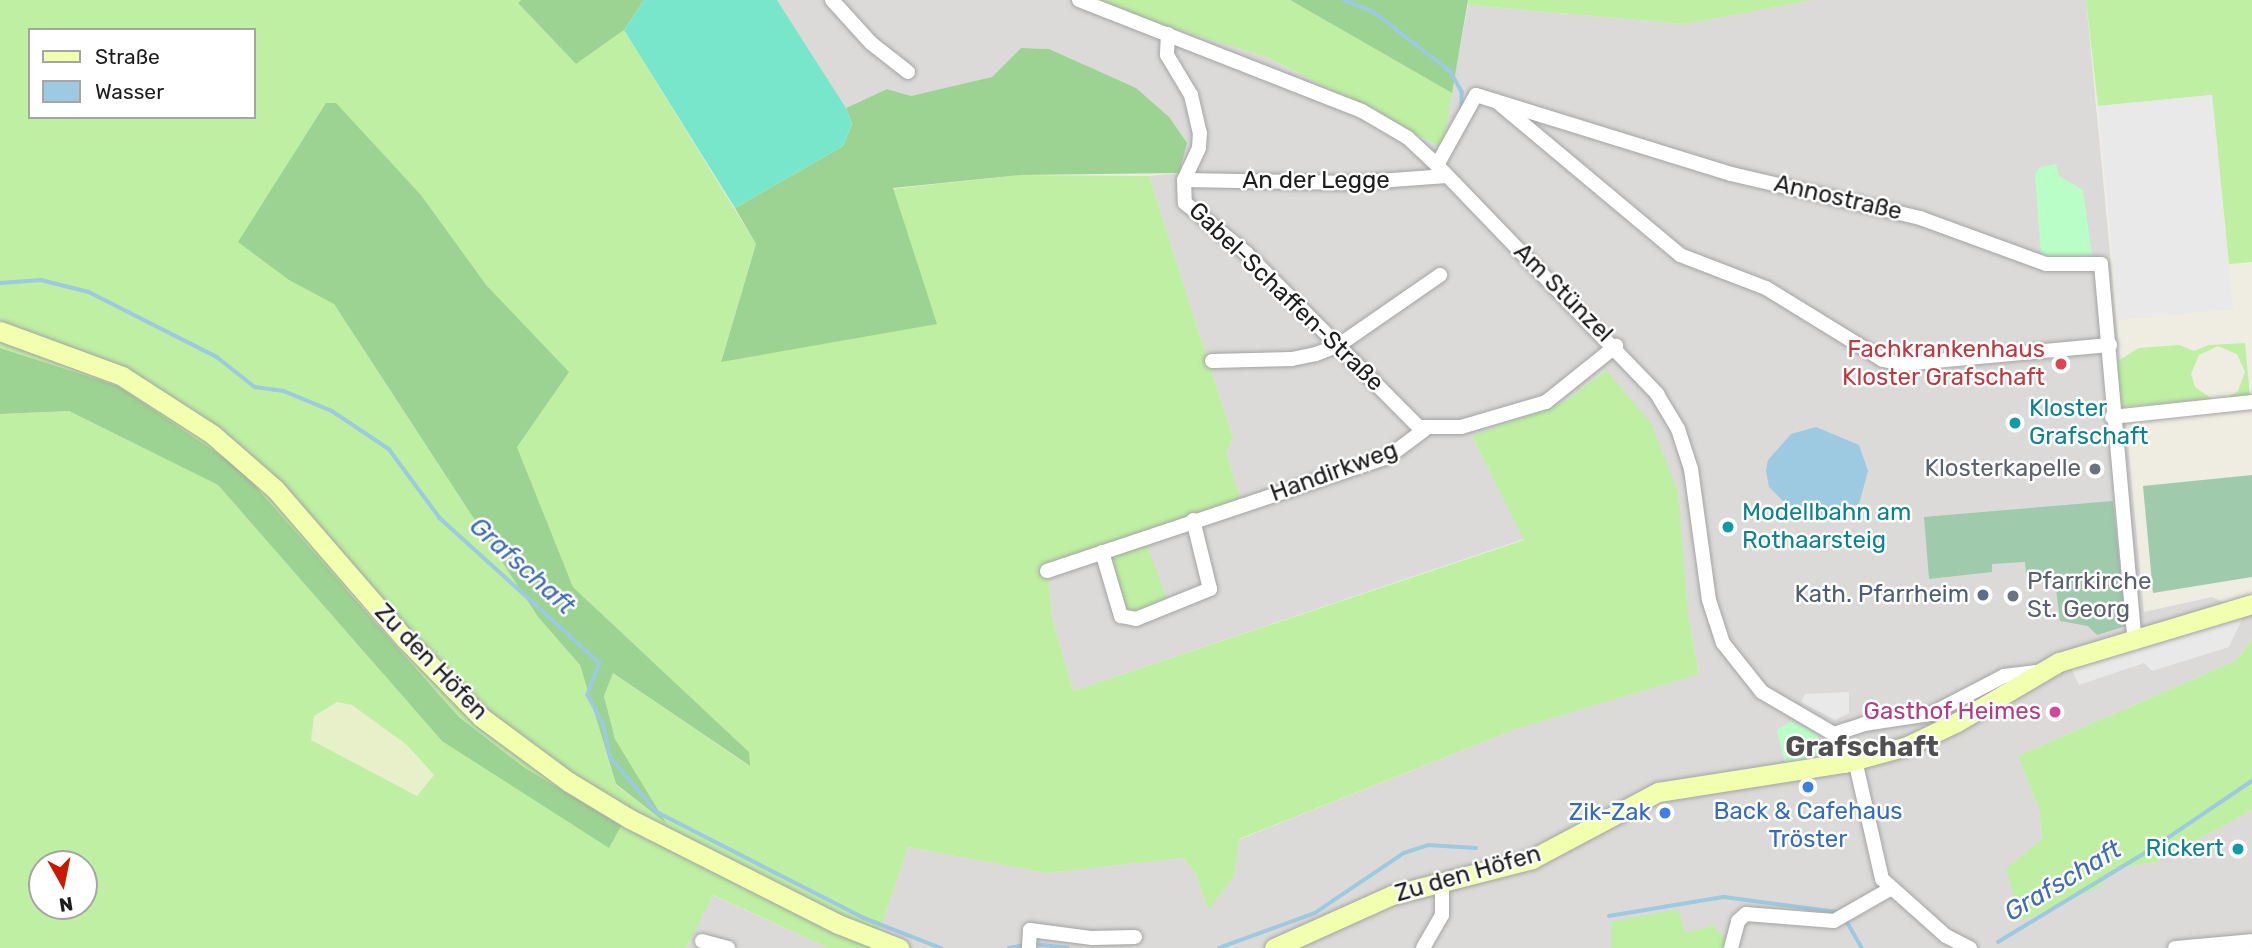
<!DOCTYPE html>
<meta charset="utf-8">
<style>
body{margin:0}
#map{position:relative;width:2252px;height:948px;overflow:hidden;background:#efece1;font-family:Rubik,sans-serif}
div>[style]{position:absolute}
[style*='--x']{left:calc(var(--x)*1px);top:calc(var(--y)*1px);width:calc(var(--w)*1px);rotate:calc(var(--a)*1deg)}
.residential>*{inset:0;background:#dbdad9}
.farmland>*{inset:0;background:#e8f0ca}
.grass>*{inset:0;background:#beefa2}
.forest>*{inset:0;background:#9dd392}
.cemetery>*{inset:0;background:#a0caac}
.park>*{inset:0;background:#b9fec7}
.pitch>*{inset:0;background:#77e6ca}
.parking>*{inset:0;background:#e9e9e9}
.water>*{inset:0;background:#9dc9e1}
.stream>*{height:3.5px;margin:-1.75px;padding:0 1.75px;transform-origin:1.75px;border-radius:1.75px;background:#9dc9e1}
.roads{filter:drop-shadow(0 0 2px #a4a4a4) drop-shadow(0 0 2px #a4a4a4)}
.street>*{height:14px;margin:-7px;padding:0 7px;transform-origin:7px;border-radius:7px;background:#fff}
.secondary>*{height:19px;margin:-9.5px;padding:0 9.5px;transform-origin:9.5px;border-radius:9.5px;background:#f1ffaf}
.dots>*{width:19px;height:19px;translate:-50% -50%;box-sizing:border-box;border:4px solid #fff;border-radius:50%}
span{translate:-50% -50%;white-space:nowrap;text-align:center;line-height:1.15;-webkit-text-stroke:5px #fff;paint-order:stroke}
.street-label{font-size:24px;color:#1d1d1d}
.health-label{font-size:24px;color:#be3a42}
.right{translate:-100% -50%;text-align:right}
.culture-label{font-size:24px;color:#0d838f}
.left{translate:0 -50%;text-align:left}
.worship-label{font-size:24px;color:#5b616d}
.service-label{font-size:24px;color:#4e5e75}
.hotel-label{font-size:24px;color:#b23c85}
.shop-label{font-size:24px;color:#366cbe}
.water-label{font-size:26px;color:#406cb5;font-style:italic}
.quarter-label{font-size:28px;color:#505050;font-weight:700}
.legend{position:absolute;left:28px;top:28px;width:228px;height:91px;box-sizing:border-box;background:#fff;border:2px solid #a5a5a5;margin:0;padding:9px 12px;list-style:none;font-size:21px;color:#1d1d1d}
.legend li{display:flex;align-items:center;gap:14px;height:35px}
.legend b{width:35px;border:2px solid #a5a5a5}
.north{position:absolute;left:28px;top:850px;width:70px;height:70px;box-sizing:border-box;background:#fff;border:2px solid #a5a5a5;border-radius:50%;rotate:171deg;font-size:19px;font-weight:700;line-height:28px;text-align:center;color:#1d1d1d}
.north::after{content:'';display:block;margin:auto;width:24px;height:32px;background:#c91a00;clip-path:polygon(50% 0,100% 100%,50% 72%,0 100%)}
</style>
<div id="map">
<div class="residential">
<div style="clip-path:polygon(777px 0,1085px 0,1269px 58px,1441px 148px,1468px 5px,1685px 24px,1813px 0,2086px 0,2144px 612px,2212px 597px,2252px 615px,2252px 639px,2237px 660px,2018px 756px,2039px 809px,2042px 839px,2100px 886px,2114px 869px,2155px 862px,2252px 810px,2252px 948px,874px 948px,908px 847px,1046px 873px,1184px 858px,1196px 875px,1208px 909px,1234px 876px,1238px 840px,1516px 729px,1699px 674px,1688px 615px,1605px 370px,1566px 401px,1472px 436px,1524px 539px,1073px 691px,1052px 617px,1048px 574px,1242px 507px,1226px 452px,1233px 438px,1149px 176px,1179px 173px,1090px 68px,1048px 49px,1021px 48px,992px 77px,951px 90px,911px 96px,887px 89px,846px 108px)"></div>
<div style="clip-path:polygon(712px 895px,829px 948px,686px 948px)"></div>
</div>
<div class="farmland">
<div style="clip-path:polygon(337px 702px,352px 705px,407px 745px,434px 776px,417px 796px,311px 740px,314px 716px)"></div>
</div>
<div class="grass">
<div style="clip-path:polygon(evenodd,0 0,521px 0,518px 3px,576px 64px,624px 30px,756px 244px,721px 361px,892px 189px,1021px 175px,1149px 176px,1233px 438px,1226px 452px,1243px 508px,1146px 541px,1168px 603px,1135px 615px,1124px 610px,1111px 557px,1048px 574px,1052px 617px,1073px 691px,1524px 540px,1472px 436px,1566px 401px,1606px 370px,1651px 423px,1678px 492px,1688px 615px,1699px 674px,1516px 729px,1239px 839px,1234px 876px,1208px 910px,1196px 875px,1184px 858px,1046px 873px,908px 847px,874px 948px,829px 948px,713px 895px,686px 948px,0 948px,0 414px,69px 411px,218px 485px,442px 741px,525px 768px,459px 717px,351px 593px,118px 386px,0 348px,0 0,30px 30px,254px 30px,254px 117px,30px 117px,30px 30px,0 0,336px 104px,421px 195px,487px 286px,517px 447px,573px 587px,749px 752px,749px 766px,613px 673px,604px 696px,615px 739px,664px 821px,616px 785px,580px 665px,538px 617px,334px 304px,336px 104px,0 0,337px 702px,352px 705px,407px 745px,434px 775px,417px 796px,311px 740px,314px 716px,337px 702px,0 0,42px 864px,84px 864px,84px 906px,42px 906px,42px 864px)"></div>
<div style="clip-path:polygon(1085px 0,1290px 0,1452px 93px,1442px 148px,1269px 58px)"></div>
<div style="clip-path:polygon(1468px 0,1813px 0,1685px 24px,1468px 5px)"></div>
<div style="clip-path:polygon(2086px 0,2252px 0,2252px 262px,2229px 264px,2212px 95px,2098px 106px)"></div>
<div style="clip-path:polygon(2245px 343px,2250px 397px,2226px 399px,2238px 391px,2245px 372px,2237px 354px,2218px 346px,2199px 355px,2191px 374px,2195px 387px,2212px 399px,2119px 407px,2116px 362px,2139px 348px,2179px 345px,2194px 351px,2209px 345px)"></div>
<div style="clip-path:polygon(2252px 639px,2252px 810px,2155px 862px,2114px 869px,2101px 886px,2021px 921px,2006px 869px,2042px 839px,2039px 809px,2018px 756px,2237px 660px)"></div>
<div style="clip-path:polygon(1678px 909px,1685px 933px,1713px 926px,1727px 941px,1726px 948px,1611px 948px,1611px 922px)"></div>
</div>
<div class="forest">
<div style="clip-path:polygon(521px 0,644px 0,624px 30px,576px 64px,518px 3px)"></div>
<div style="clip-path:polygon(1290px 0,1468px 0,1452px 93px)"></div>
<div style="clip-path:polygon(1021px 48px,1049px 49px,1136px 88px,1169px 117px,1187px 143px,1179px 173px,1021px 175px,893px 188px,937px 324px,721px 362px,756px 244px,735px 208px,843px 146px,852px 124px,846px 108px,887px 89px,911px 96px,992px 77px)"></div>
<div style="clip-path:polygon(326px 103px,336px 103px,421px 195px,487px 286px,569px 372px,517px 447px,573px 587px,749px 752px,750px 766px,613px 673px,604px 696px,615px 739px,666px 823px,616px 784px,580px 665px,538px 617px,334px 304px,289px 280px,238px 242px)"></div>
<div style="clip-path:polygon(0 348px,118px 386px,239px 468px,459px 717px,525px 768px,621px 826px,609px 848px,442px 741px,218px 485px,69px 411px,0 414px)"></div>
</div>
<div class="cemetery">
<div style="clip-path:polygon(2252px 475px,2252px 577px,2153px 593px,2143px 486px)"></div>
<div style="clip-path:polygon(2113px 501px,2126px 626px,2097px 635px,2088px 626px,2060px 621px,2055px 581px,2027px 582px,2025px 562px,1992px 564px,1992px 572px,1929px 579px,1924px 517px)"></div>
</div>
<div class="park">
<div style="clip-path:polygon(2056px 164px,2059px 176px,2083px 190px,2092px 255px,2063px 260px,2041px 256px,2035px 174px,2040px 167px)"></div>
<div style="clip-path:polygon(1791px 721px,1818px 735px,1821px 754px,1788px 763px,1784px 759px,1777px 730px)"></div>
</div>
<div class="pitch">
<div style="clip-path:polygon(644px 0,777px 0,846px 108px,852px 124px,843px 146px,735px 208px,624px 30px)"></div>
</div>
<div class="parking">
<div style="clip-path:polygon(2212px 95px,2233px 309px,2119px 320px,2098px 106px)"></div>
<div style="clip-path:polygon(2244px 615px,2229px 647px,2152px 671px,2144px 663px,2079px 685px,2071px 668px)"></div>
<div style="clip-path:polygon(1849px 692px,1849px 713px,1835px 720px,1801px 702px,1805px 694px)"></div>
</div>
<div class="water">
<div style="clip-path:polygon(1816px 427px,1859px 445px,1868px 471px,1859px 504px,1822px 516px,1803px 514px,1785px 503px,1769px 487px,1766px 471px,1768px 460px,1791px 434px)"></div>
</div>
<div class="stream">
<div style="--x:1344;--y:0;--w:32;--a:22"></div>
<div style="--x:1374;--y:12;--w:98;--a:37.9"></div>
<div style="--x:1451;--y:72;--w:23;--a:61"></div>
<div style="--x:1462;--y:92;--w:17;--a:90"></div>
<div style="--x:0;--y:283;--w:41;--a:-4.2"></div>
<div style="--x:41;--y:280;--w:49;--a:14"></div>
<div style="--x:89;--y:292;--w:144;--a:26.9"></div>
<div style="--x:217;--y:357;--w:48;--a:38.3"></div>
<div style="--x:255;--y:387;--w:29;--a:8"></div>
<div style="--x:284;--y:391;--w:52;--a:22.6"></div>
<div style="--x:332;--y:411;--w:69;--a:33.7"></div>
<div style="--x:389;--y:449;--w:86;--a:53.5"></div>
<div style="--x:440;--y:518;--w:216;--a:42.2"></div>
<div style="--x:600;--y:663;--w:34;--a:111"></div>
<div style="--x:588;--y:695;--w:32;--a:62"></div>
<div style="--x:603;--y:723;--w:36;--a:77"></div>
<div style="--x:611;--y:758;--w:71;--a:49.6"></div>
<div style="--x:657;--y:812;--w:233;--a:27.1"></div>
<div style="--x:864;--y:918;--w:83;--a:21.3"></div>
<div style="--x:1609;--y:916;--w:117;--a:-9.4"></div>
<div style="--x:1724;--y:897;--w:115;--a:7.5"></div>
<div style="--x:1846;--y:920;--w:32;--a:60"></div>
<div style="--x:1998;--y:942;--w:178;--a:-31.2"></div>
<div style="--x:2150;--y:850;--w:123;--a:-34.1"></div>
<div style="--x:1032;--y:944;--w:36;--a:6"></div>
<div style="--x:1009;--y:948;--w:15;--a:-11"></div>
<div style="--x:1219;--y:948;--w:102;--a:-20"></div>
<div style="--x:1315;--y:913;--w:107;--a:-34"></div>
<div style="--x:1404;--y:853;--w:25;--a:-18"></div>
<div style="--x:1428;--y:845;--w:48;--a:3.6"></div>
</div>
<div class="roads">
<div class="street">
<div style="--x:832;--y:0;--w:58;--a:47.8"></div>
<div style="--x:871;--y:43;--w:47;--a:38.1"></div>
<div style="--x:1079;--y:0;--w:304;--a:21.4"></div>
<div style="--x:1362;--y:111;--w:53;--a:30.4"></div>
<div style="--x:1408;--y:138;--w:40;--a:43"></div>
<div style="--x:1437;--y:165;--w:318;--a:46.1"></div>
<div style="--x:1657;--y:394;--w:41;--a:59"></div>
<div style="--x:1678;--y:429;--w:42;--a:72"></div>
<div style="--x:1691;--y:469;--w:132;--a:82.2"></div>
<div style="--x:1709;--y:600;--w:45;--a:72"></div>
<div style="--x:1723;--y:643;--w:63;--a:51.5"></div>
<div style="--x:1762;--y:692;--w:83;--a:30.3"></div>
<div style="--x:1834;--y:734;--w:31;--a:71"></div>
<div style="--x:1168;--y:34;--w:21;--a:93"></div>
<div style="--x:1167;--y:55;--w:47;--a:59"></div>
<div style="--x:1191;--y:95;--w:39;--a:77"></div>
<div style="--x:1200;--y:133;--w:15;--a:94"></div>
<div style="--x:1199;--y:148;--w:35;--a:115"></div>
<div style="--x:1184;--y:180;--w:23;--a:88"></div>
<div style="--x:1185;--y:203;--w:79;--a:39.3"></div>
<div style="--x:1246;--y:253;--w:245;--a:45.2"></div>
<div style="--x:1419;--y:427;--w:42;--a:0"></div>
<div style="--x:1461;--y:427;--w:89;--a:-16.4"></div>
<div style="--x:1546;--y:402;--w:90;--a:-38.7"></div>
<div style="--x:1496;--y:101;--w:240;--a:39.9"></div>
<div style="--x:1680;--y:255;--w:92;--a:21"></div>
<div style="--x:1766;--y:288;--w:137;--a:31.6"></div>
<div style="--x:1883;--y:360;--w:21;--a:11"></div>
<div style="--x:1904;--y:364;--w:207;--a:-5.3"></div>
<div style="--x:1437;--y:165;--w:80;--a:-60.9"></div>
<div style="--x:1476;--y:95;--w:267;--a:17.2"></div>
<div style="--x:1731;--y:174;--w:194;--a:13.1"></div>
<div style="--x:1920;--y:218;--w:134;--a:20.1"></div>
<div style="--x:2046;--y:264;--w:55;--a:0"></div>
<div style="--x:2101;--y:264;--w:373;--a:84.9"></div>
<div style="--x:1184;--y:180;--w:167;--a:1"></div>
<div style="--x:1351;--y:183;--w:96;--a:-4.2"></div>
<div style="--x:1212;--y:361;--w:80;--a:-1.4"></div>
<div style="--x:1292;--y:359;--w:25;--a:-12"></div>
<div style="--x:1316;--y:354;--w:25;--a:-21"></div>
<div style="--x:1339;--y:345;--w:123;--a:-34.7"></div>
<div style="--x:2112;--y:417;--w:141;--a:-6.1"></div>
<div style="--x:1102;--y:552;--w:67;--a:73.5"></div>
<div style="--x:1121;--y:616;--w:15;--a:11"></div>
<div style="--x:1136;--y:619;--w:80;--a:-22.1"></div>
<div style="--x:1210;--y:589;--w:71;--a:-103.8"></div>
<div style="--x:1047;--y:571;--w:360;--a:-18.5"></div>
<div style="--x:1388;--y:457;--w:45;--a:-36.9"></div>
<div style="--x:1834;--y:734;--w:32;--a:-18"></div>
<div style="--x:1864;--y:724;--w:68;--a:-8.5"></div>
<div style="--x:1931;--y:714;--w:82;--a:-27.5"></div>
<div style="--x:2004;--y:676;--w:35;--a:-7"></div>
<div style="--x:1855;--y:760;--w:122;--a:77.2"></div>
<div style="--x:1882;--y:879;--w:86;--a:41.7"></div>
<div style="--x:1946;--y:936;--w:27;--a:27"></div>
<div style="--x:702;--y:941;--w:27;--a:15"></div>
<div style="--x:1029;--y:948;--w:18;--a:-87"></div>
<div style="--x:1030;--y:930;--w:63;--a:7.4"></div>
<div style="--x:1092;--y:938;--w:43;--a:-1.3"></div>
<div style="--x:1423;--y:948;--w:38;--a:-60"></div>
<div style="--x:1442;--y:915;--w:33;--a:-90"></div>
<div style="--x:1731;--y:948;--w:28;--a:-75"></div>
<div style="--x:1738;--y:921;--w:11;--a:-41"></div>
<div style="--x:1746;--y:914;--w:88;--a:4.5"></div>
<div style="--x:1834;--y:921;--w:64;--a:-29.7"></div>
<div style="--x:2175;--y:948;--w:77;--a:-5.2"></div>
</div>
<div class="secondary">
<div style="--x:0;--y:331;--w:130;--a:20.2"></div>
<div style="--x:122;--y:376;--w:107;--a:32.8"></div>
<div style="--x:212;--y:434;--w:84;--a:41.1"></div>
<div style="--x:275;--y:489;--w:198;--a:49.1"></div>
<div style="--x:405;--y:639;--w:109;--a:45.7"></div>
<div style="--x:481;--y:717;--w:109;--a:36.5"></div>
<div style="--x:569;--y:782;--w:71;--a:31.2"></div>
<div style="--x:630;--y:819;--w:233;--a:26.8"></div>
<div style="--x:838;--y:924;--w:66;--a:21.5"></div>
<div style="--x:1274;--y:948;--w:129;--a:-24.2"></div>
<div style="--x:1392;--y:895;--w:145;--a:-14.4"></div>
<div style="--x:1532;--y:859;--w:143;--a:-28"></div>
<div style="--x:1658;--y:792;--w:188;--a:-8.9"></div>
<div style="--x:1844;--y:763;--w:65;--a:-15.1"></div>
<div style="--x:1907;--y:746;--w:55;--a:-25.6"></div>
<div style="--x:1957;--y:722;--w:118;--a:-30.5"></div>
<div style="--x:2059;--y:662;--w:202;--a:-16.7"></div>
</div>
</div>
<div class="dots">
<div style="left:2061px;top:364px;background:#e0444e"></div>
<div style="left:2015px;top:423px;background:#0f9aa8"></div>
<div style="left:2095px;top:469px;background:#6b7280"></div>
<div style="left:1728px;top:527px;background:#0f9aa8"></div>
<div style="left:1983px;top:595px;background:#5c6f8a"></div>
<div style="left:2013px;top:596px;background:#6b7280"></div>
<div style="left:2055px;top:712px;background:#d1479c"></div>
<div style="left:1808px;top:787px;background:#3f7fe0"></div>
<div style="left:1665px;top:813px;background:#3f7fe0"></div>
<div style="left:2238px;top:849px;background:#0f9aa8"></div>
</div>
<div class="street-label">
<span style="left:1316px;top:181px">An der Legge</span>
<span style="left:1838px;top:198px;rotate:13deg">Annostraße</span>
<span style="left:1563px;top:293px;rotate:45deg">Am Stünzel</span>
<span style="left:1286px;top:297px;rotate:44deg">Gabel-Schaffen-Straße</span>
<span style="left:1334px;top:472px;rotate:-20deg">Handirkweg</span>
<span style="left:431px;top:662px;rotate:46deg">Zu den Höfen</span>
<span style="left:1468px;top:874px;rotate:-16deg">Zu den Höfen</span>
</div>
<div class="health-label">
<span class="right" style="left:2045px;top:364px">Fachkrankenhaus<br>Kloster Grafschaft</span>
</div>
<div class="culture-label">
<span class="left" style="left:2029px;top:423px">Kloster<br>Grafschaft</span>
<span class="left" style="left:1742px;top:527px">Modellbahn am<br>Rothaarsteig</span>
<span class="right" style="left:2224px;top:849px">Rickert</span>
</div>
<div class="worship-label">
<span class="right" style="left:2081px;top:469px">Klosterkapelle</span>
<span class="left" style="left:2027px;top:596px">Pfarrkirche<br>St. Georg</span>
</div>
<div class="service-label">
<span class="right" style="left:1969px;top:595px">Kath. Pfarrheim</span>
</div>
<div class="hotel-label">
<span class="right" style="left:2041px;top:712px">Gasthof Heimes</span>
</div>
<div class="shop-label">
<span style="left:1808px;top:826px">Back &amp; Cafehaus<br>Tröster</span>
<span class="right" style="left:1651px;top:813px">Zik-Zak</span>
</div>
<div class="water-label">
<span style="left:522px;top:566px;rotate:42deg">Grafschaft</span>
<span style="left:2063px;top:881px;rotate:-31deg">Grafschaft</span>
</div>
<div class="quarter-label">
<span style="left:1862px;top:747px">Grafschaft</span>
</div>
<ul class="legend">
<li><b style="height:9px;background:#f1ffaf"></b>Straße</li>
<li><b style="height:19px;background:#9dc9e1"></b>Wasser</li>
</ul>
<div class="north">N</div>
</div>
